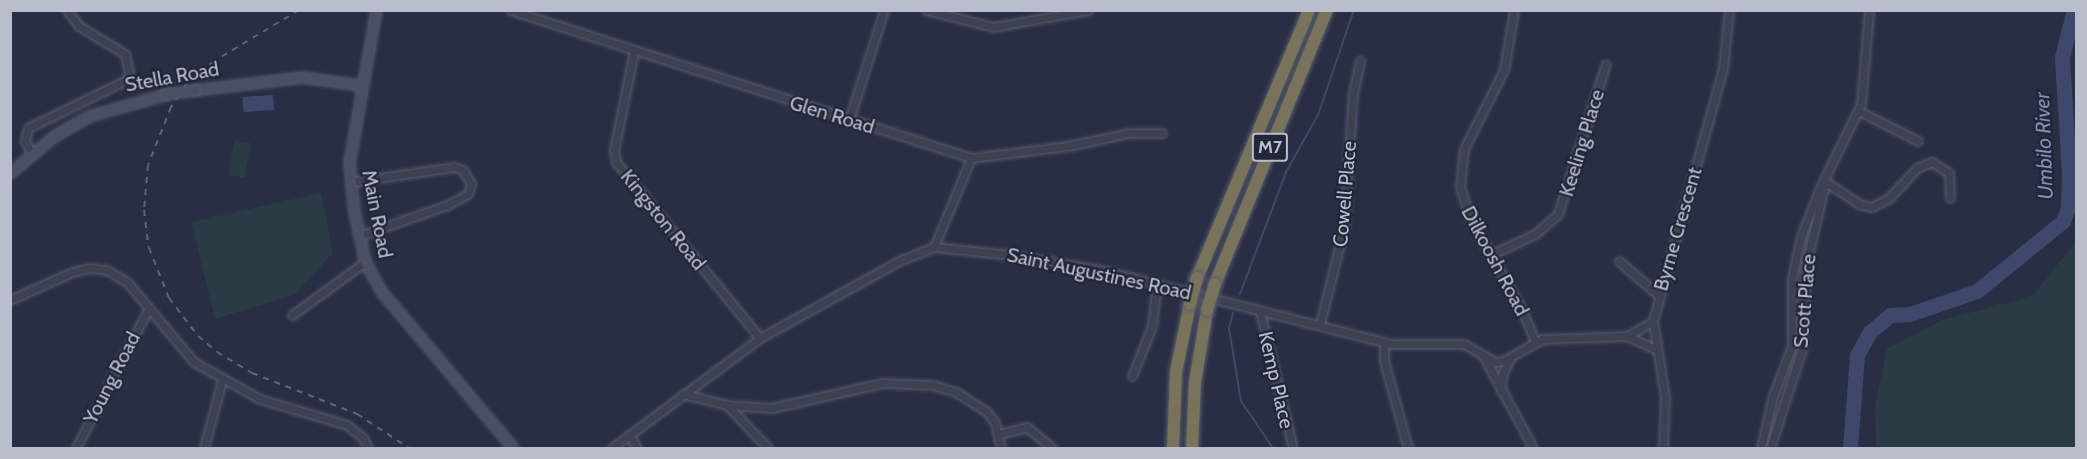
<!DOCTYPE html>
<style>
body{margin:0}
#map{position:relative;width:2087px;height:459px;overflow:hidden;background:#282e43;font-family:Cabin,sans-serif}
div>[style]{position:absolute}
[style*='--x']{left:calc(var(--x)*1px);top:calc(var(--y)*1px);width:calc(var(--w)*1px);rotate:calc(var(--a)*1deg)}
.green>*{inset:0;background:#2a3b44}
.water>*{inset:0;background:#3f486b}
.stream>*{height:2px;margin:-1px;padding:0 1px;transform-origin:1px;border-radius:1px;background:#3f486b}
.river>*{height:15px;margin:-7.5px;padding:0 7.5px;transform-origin:7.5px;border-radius:7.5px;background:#3f486b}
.roads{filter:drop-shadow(0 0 2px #585c6d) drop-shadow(0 0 2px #585c6d)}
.minor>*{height:7px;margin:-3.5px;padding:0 3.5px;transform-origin:3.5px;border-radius:3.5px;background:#3d4152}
.secondary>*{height:9px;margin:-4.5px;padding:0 4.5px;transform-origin:4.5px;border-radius:4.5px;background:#4b4f65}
.motorway>*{height:12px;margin:-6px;padding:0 6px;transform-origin:6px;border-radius:6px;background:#78735a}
.rail>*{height:2px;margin-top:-1px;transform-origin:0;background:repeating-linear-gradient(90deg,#5f6479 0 6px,transparent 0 12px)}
.bridges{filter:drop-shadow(0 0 2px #585c6d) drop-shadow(0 0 2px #585c6d)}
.secondary-bridge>*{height:9px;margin:-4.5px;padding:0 4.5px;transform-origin:4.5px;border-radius:4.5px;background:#4b4f65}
.motorway-bridge>*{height:12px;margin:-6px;padding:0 6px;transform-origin:6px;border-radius:6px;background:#78735a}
span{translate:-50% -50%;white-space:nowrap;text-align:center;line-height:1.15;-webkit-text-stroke:4.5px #212638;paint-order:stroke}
.shield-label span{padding:2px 4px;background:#212638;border:2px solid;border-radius:4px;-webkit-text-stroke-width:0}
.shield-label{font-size:18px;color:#babdcc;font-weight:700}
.street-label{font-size:20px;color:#babdcc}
.water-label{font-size:21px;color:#838db2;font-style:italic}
.frame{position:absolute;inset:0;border:12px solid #babdcc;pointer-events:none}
</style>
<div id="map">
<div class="green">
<div style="clip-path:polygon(234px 140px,251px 143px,245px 178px,228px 175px)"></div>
<div style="clip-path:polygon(321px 193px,333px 253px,294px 295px,215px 319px,191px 222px)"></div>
<div style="clip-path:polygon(2076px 241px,2076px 448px,1876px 448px,1875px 406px,1887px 349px,1942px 320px,2033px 296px)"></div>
</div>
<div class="water">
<div style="clip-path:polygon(273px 95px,274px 110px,244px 112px,242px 97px)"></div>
</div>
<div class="stream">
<div style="--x:1240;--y:294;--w:130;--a:-69.3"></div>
<div style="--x:1286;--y:172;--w:65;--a:-60.7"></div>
<div style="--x:1318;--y:115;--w:111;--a:-71.1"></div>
<div style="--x:1233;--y:313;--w:16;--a:105"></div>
<div style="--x:1229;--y:328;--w:74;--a:80.7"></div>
<div style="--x:1241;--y:401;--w:57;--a:55.8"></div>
</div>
<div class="river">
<div style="--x:1850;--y:448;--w:93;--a:-85.7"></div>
<div style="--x:1857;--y:355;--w:26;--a:-61"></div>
<div style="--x:1870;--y:332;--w:26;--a:-40"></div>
<div style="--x:1890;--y:315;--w:20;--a:-3"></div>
<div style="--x:1910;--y:314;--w:71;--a:-18.9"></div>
<div style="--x:1977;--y:291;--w:111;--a:-39.1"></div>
<div style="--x:2063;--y:221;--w:14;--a:-69"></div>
<div style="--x:2068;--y:208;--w:35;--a:-88"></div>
<div style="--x:2069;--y:173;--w:116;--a:-93.5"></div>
<div style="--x:2062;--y:57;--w:49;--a:-75.7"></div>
</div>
<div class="roads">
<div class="minor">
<div style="--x:510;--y:10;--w:484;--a:17.8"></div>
<div style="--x:971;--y:158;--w:98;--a:-7.1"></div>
<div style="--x:1068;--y:146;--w:62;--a:-12"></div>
<div style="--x:1129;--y:133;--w:33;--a:0"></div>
<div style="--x:926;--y:10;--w:69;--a:14.2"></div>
<div style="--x:993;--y:27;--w:97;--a:-10.1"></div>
<div style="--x:1514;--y:10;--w:61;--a:99.5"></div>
<div style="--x:1504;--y:70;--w:89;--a:116.9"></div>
<div style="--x:1464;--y:149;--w:38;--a:96"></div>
<div style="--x:1460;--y:187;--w:33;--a:72"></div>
<div style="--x:1470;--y:218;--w:108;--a:60.6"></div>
<div style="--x:1523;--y:312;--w:31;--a:68"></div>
<div style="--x:634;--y:51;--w:101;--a:101.4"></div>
<div style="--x:614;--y:150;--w:12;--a:81"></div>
<div style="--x:616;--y:162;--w:227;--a:50.7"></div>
<div style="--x:1859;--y:111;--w:66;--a:27"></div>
<div style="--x:849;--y:120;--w:115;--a:-72.3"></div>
<div style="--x:32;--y:154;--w:15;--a:-118"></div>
<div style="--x:25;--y:141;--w:13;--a:-77"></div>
<div style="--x:28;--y:128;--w:109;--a:-26.1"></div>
<div style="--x:126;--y:80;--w:7;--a:-63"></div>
<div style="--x:129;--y:74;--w:20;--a:-101"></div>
<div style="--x:125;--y:54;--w:54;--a:-148.7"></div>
<div style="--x:79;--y:26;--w:20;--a:-127"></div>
<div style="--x:350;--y:182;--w:105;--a:-8.2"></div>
<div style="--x:454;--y:167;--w:9;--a:18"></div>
<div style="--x:463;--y:170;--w:16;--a:60"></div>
<div style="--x:471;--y:184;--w:10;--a:107"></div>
<div style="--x:468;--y:194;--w:24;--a:152"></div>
<div style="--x:447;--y:205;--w:93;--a:160.6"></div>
<div style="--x:1826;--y:182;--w:42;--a:33.3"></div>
<div style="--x:1861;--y:205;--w:11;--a:10"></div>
<div style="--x:1872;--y:207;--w:19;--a:-28"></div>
<div style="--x:1889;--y:198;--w:41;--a:-47"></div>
<div style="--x:1917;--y:168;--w:16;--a:-22"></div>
<div style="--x:1932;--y:162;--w:20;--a:33"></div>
<div style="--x:1949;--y:173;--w:25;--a:88"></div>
<div style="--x:934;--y:247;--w:96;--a:-67.4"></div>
<div style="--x:1492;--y:254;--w:47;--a:-24.9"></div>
<div style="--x:1535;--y:234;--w:30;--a:-41"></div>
<div style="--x:1558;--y:214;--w:157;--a:-72.3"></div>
<div style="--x:1619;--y:261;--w:53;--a:41.2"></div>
<div style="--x:10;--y:300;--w:68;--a:-24.3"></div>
<div style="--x:72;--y:272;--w:17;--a:-13"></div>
<div style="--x:89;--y:268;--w:18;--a:6"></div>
<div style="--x:107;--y:270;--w:23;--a:31"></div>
<div style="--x:127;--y:282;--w:104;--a:50.1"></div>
<div style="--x:194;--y:362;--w:76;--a:29.3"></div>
<div style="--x:260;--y:399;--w:91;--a:16.6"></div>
<div style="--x:347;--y:425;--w:21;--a:39"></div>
<div style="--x:363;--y:438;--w:11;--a:63"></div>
<div style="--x:1260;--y:311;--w:141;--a:76.5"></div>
<div style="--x:292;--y:315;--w:90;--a:-36"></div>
<div style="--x:1320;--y:324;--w:99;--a:-76"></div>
<div style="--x:1344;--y:228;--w:134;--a:-86.2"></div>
<div style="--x:1353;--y:94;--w:34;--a:-78"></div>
<div style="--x:1627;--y:336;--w:31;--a:25"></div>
<div style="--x:1384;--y:343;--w:18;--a:90"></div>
<div style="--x:1384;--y:361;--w:90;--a:74.6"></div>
<div style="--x:1484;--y:357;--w:103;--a:61.7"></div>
<div style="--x:1132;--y:376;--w:54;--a:-68.2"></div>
<div style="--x:1152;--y:326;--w:43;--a:-83.4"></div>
<div style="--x:1501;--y:391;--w:16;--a:-86"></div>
<div style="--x:1502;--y:375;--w:18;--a:-63"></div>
<div style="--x:683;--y:394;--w:45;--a:14"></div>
<div style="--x:727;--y:405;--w:45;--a:3.8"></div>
<div style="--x:772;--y:408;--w:113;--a:-12.8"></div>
<div style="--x:882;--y:383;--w:51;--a:2.2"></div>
<div style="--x:933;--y:385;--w:24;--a:17"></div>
<div style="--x:956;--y:392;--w:37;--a:33"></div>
<div style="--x:987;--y:412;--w:14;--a:54"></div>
<div style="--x:995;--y:423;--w:26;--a:77"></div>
<div style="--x:727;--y:405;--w:59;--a:46.4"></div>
<div style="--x:999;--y:434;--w:29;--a:-14"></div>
<div style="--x:1027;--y:427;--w:33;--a:40"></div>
<div style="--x:629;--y:435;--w:15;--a:58"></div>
<div style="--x:76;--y:448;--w:158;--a:-62.5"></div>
<div style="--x:204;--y:448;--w:70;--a:-75.2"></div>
<div style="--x:612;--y:448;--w:184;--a:-36.6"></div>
<div style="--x:760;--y:338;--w:159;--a:-29"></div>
<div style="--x:899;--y:261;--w:38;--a:-22"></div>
<div style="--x:934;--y:247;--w:78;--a:5.9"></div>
<div style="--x:1012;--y:255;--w:94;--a:9.8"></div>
<div style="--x:1105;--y:271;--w:295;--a:14.3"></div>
<div style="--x:1391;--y:344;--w:73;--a:0"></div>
<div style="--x:1464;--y:344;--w:36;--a:30"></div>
<div style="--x:1495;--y:362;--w:8;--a:-7"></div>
<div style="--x:1503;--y:361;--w:45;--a:-29.4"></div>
<div style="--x:1542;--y:339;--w:85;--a:-2"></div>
<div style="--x:1627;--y:336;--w:30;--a:-30"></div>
<div style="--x:1663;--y:448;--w:51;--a:-87.8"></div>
<div style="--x:1665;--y:397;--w:77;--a:-99"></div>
<div style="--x:1653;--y:321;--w:262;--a:-74.5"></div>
<div style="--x:1723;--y:69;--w:59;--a:-84.2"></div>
<div style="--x:1761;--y:448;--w:53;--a:-77"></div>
<div style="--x:1773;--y:396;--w:53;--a:-69.2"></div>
<div style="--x:1792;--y:346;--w:68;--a:-90"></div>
<div style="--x:1792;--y:278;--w:42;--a:-77.6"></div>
<div style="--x:1801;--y:237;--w:50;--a:-69"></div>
<div style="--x:1819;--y:190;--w:96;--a:-64"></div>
<div style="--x:1861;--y:104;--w:94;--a:-85.1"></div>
<div style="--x:1770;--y:448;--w:104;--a:-72.1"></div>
<div style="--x:1802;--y:349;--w:84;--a:-87.3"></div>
<div style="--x:1806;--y:265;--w:80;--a:-77"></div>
</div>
<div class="secondary">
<div style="--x:376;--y:10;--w:155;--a:100"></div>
<div style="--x:349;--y:163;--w:48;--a:84.1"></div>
<div style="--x:354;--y:211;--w:52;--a:77.8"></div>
<div style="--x:365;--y:262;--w:33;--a:61"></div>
<div style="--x:381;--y:291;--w:205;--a:49.9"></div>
<div style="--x:195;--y:90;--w:108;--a:-6.9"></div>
<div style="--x:302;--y:77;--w:59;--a:7.9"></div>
<div style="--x:10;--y:173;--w:57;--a:-40.1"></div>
<div style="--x:54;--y:136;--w:40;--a:-29.7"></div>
<div style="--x:89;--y:116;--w:80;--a:-15.9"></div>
</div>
<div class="motorway">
<div style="--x:1197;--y:278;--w:290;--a:-67.3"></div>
<div style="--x:1215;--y:284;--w:296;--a:-67.8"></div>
<div style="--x:1173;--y:448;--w:76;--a:-87.7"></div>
<div style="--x:1176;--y:372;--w:69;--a:-78.4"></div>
<div style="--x:1192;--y:448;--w:66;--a:-87.4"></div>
<div style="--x:1195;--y:382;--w:73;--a:-80.5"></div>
</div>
</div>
<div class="rail">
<div style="--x:299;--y:10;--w:99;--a:149"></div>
<div style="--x:214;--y:61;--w:37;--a:139"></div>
<div style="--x:186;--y:85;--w:27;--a:124"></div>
<div style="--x:171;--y:107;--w:62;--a:111.6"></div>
<div style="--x:148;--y:165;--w:45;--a:95.1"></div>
<div style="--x:144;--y:210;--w:38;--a:83"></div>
<div style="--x:149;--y:248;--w:54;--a:68.2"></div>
<div style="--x:169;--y:298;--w:48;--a:52.7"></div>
<div style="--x:198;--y:336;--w:25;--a:40"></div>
<div style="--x:217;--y:352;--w:41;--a:31"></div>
<div style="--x:252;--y:373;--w:113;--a:21.3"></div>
<div style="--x:357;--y:414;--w:62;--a:33.2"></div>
</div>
<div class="bridges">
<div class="secondary-bridge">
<div style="--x:166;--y:94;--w:29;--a:-8"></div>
</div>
<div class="motorway-bridge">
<div style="--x:1190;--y:304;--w:27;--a:-75"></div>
<div style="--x:1207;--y:310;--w:27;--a:-73"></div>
</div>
</div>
<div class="shield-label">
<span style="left:1270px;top:147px">M7</span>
</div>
<div class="street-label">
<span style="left:172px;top:77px;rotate:-10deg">Stella Road</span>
<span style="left:832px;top:115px;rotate:17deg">Glen Road</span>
<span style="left:1582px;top:143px;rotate:-73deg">Keeling Place</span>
<span style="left:1345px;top:194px;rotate:-85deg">Cowell Place</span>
<span style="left:377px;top:214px;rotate:79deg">Main Road</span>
<span style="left:663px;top:220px;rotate:51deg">Kingston Road</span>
<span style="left:1678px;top:229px;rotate:-74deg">Byrne Crescent</span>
<span style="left:1495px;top:261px;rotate:62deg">Dilkoosh Road</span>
<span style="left:1099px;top:274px;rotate:12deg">Saint Augustines Road</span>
<span style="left:1805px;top:301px;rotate:-85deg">Scott Place</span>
<span style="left:112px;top:378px;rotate:-63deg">Young Road</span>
<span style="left:1276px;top:380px;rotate:77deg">Kemp Place</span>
</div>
<div class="water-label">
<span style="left:2044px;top:146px;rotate:-92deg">Umbilo River</span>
</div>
<div class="frame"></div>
</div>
